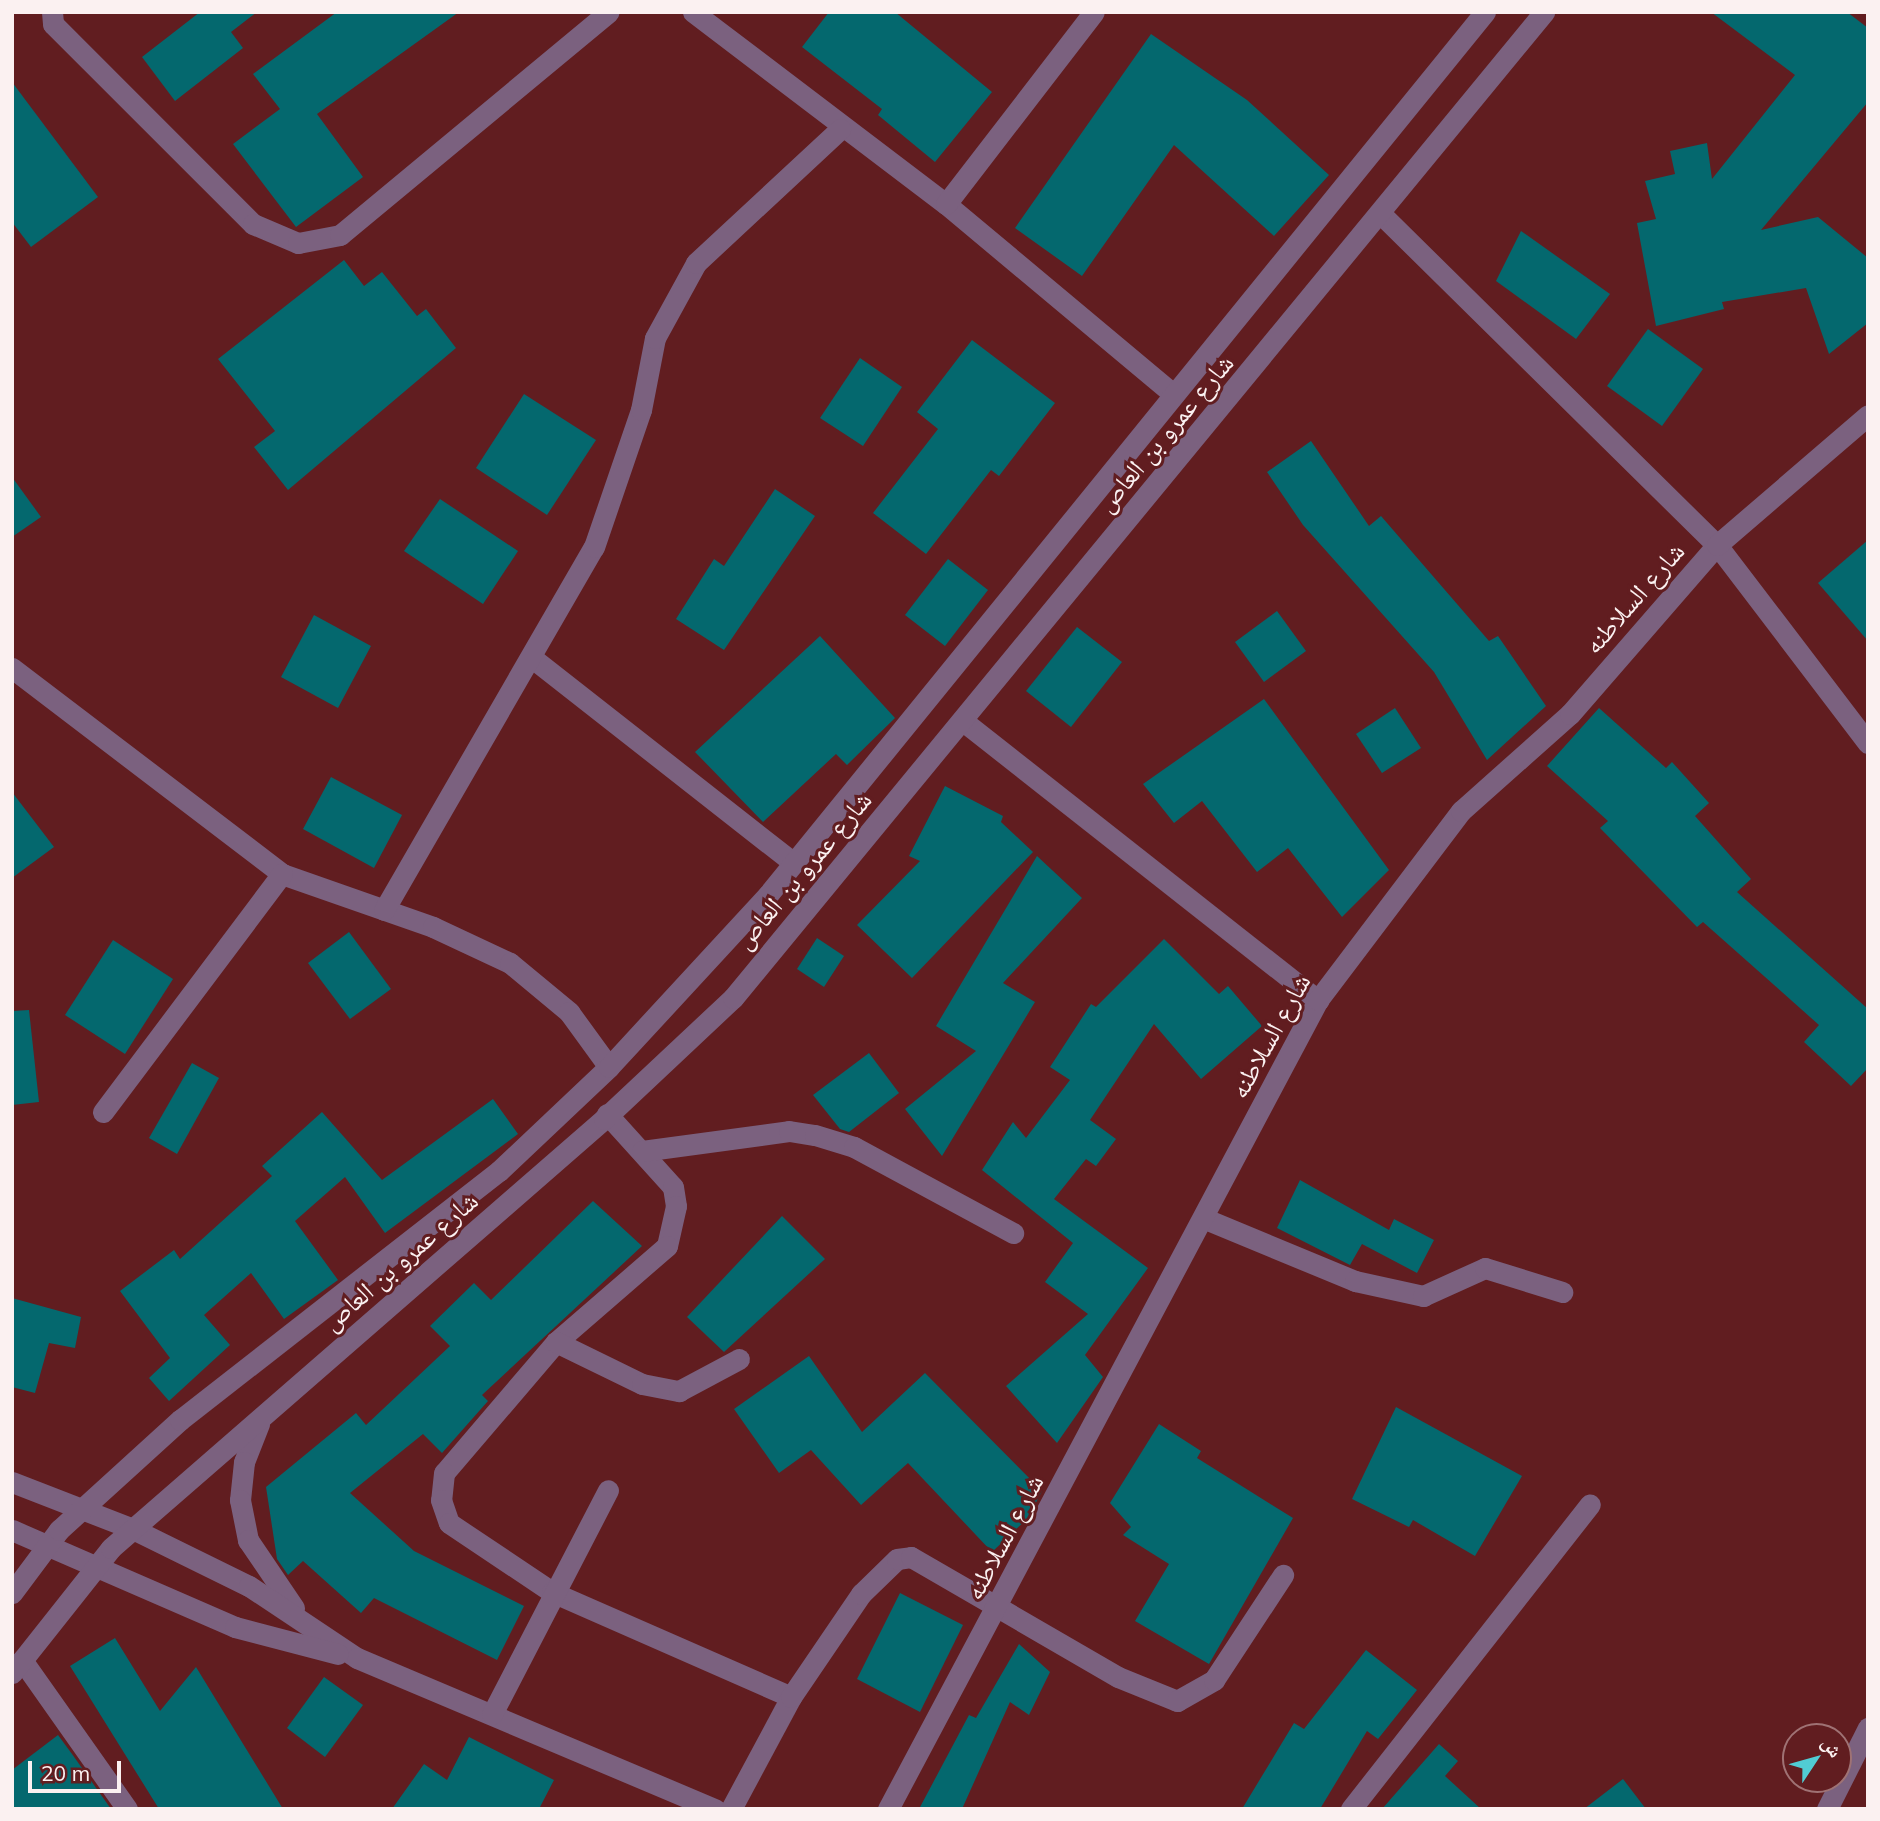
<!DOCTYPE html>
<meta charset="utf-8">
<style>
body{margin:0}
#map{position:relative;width:1880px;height:1821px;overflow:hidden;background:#611d20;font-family:Mulish,"Noto Naskh Arabic",sans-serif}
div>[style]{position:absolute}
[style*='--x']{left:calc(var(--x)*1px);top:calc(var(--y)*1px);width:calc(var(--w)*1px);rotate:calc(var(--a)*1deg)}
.building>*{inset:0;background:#04686e}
.minor>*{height:21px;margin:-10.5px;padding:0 10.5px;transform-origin:10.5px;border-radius:10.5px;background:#7b617f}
span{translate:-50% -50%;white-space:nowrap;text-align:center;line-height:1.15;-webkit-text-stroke:6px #611d20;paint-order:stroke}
.street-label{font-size:26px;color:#fbf1f1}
.frame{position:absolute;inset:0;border:14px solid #fbf1f1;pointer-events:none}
.north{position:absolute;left:1782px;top:1723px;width:70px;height:70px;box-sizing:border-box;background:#611d20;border:2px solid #9f7274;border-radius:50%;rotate:54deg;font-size:19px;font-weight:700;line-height:28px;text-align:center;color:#fbf1f1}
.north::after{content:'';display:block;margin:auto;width:24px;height:32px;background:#51ccd4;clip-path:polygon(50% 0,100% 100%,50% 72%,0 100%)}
.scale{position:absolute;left:28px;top:1761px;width:93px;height:32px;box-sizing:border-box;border:4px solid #fbf1f1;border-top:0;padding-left:9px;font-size:21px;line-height:24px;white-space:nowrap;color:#fbf1f1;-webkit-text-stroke:5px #611d20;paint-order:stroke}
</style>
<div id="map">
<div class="building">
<div style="clip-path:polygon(200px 12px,257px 12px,231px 32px,243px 48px,175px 101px,142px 57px)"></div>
<div style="clip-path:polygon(337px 12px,459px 12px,317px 114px,363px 177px,296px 227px,233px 144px,280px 109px,253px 74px)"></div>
<div style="clip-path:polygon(829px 12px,895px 12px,992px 92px,935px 162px,878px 115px,882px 109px,802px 47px)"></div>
<div style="clip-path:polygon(1711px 12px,1847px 12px,1868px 28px,1868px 102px,1761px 230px,1818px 217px,1868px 258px,1868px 323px,1829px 354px,1806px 288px,1722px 302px,1724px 309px,1656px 326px,1637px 223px,1656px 219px,1645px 181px,1675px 174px,1670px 151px,1707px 143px,1712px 179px,1795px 75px)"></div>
<div style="clip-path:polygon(1151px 34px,1247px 100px,1329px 175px,1274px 236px,1174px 145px,1082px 276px,1015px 228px)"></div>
<div style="clip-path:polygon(12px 82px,98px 197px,31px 247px,12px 222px)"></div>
<div style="clip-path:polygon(1521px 231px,1610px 294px,1576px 339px,1496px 281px)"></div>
<div style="clip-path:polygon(344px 260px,364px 286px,382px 272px,417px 316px,426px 309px,456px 348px,288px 490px,254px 447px,275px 431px,218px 359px)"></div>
<div style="clip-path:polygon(1648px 329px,1703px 369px,1662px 426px,1607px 386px)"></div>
<div style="clip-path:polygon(972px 340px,1055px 403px,999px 476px,991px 470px,926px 554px,873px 513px,938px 429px,917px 412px)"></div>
<div style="clip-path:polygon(860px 358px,902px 387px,863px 446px,820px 418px)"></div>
<div style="clip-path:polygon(524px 394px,596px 440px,547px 515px,476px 468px)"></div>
<div style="clip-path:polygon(1311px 441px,1369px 526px,1381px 516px,1489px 641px,1498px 636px,1546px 706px,1487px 760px,1434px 672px,1303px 525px,1267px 472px)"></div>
<div style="clip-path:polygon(12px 477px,41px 517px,12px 537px)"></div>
<div style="clip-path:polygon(775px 489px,815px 516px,724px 650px,676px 619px,714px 559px,724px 566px)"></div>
<div style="clip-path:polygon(440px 499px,518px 551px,483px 604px,404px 551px)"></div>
<div style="clip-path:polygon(1868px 540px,1868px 641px,1818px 583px)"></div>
<div style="clip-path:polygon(948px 559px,988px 590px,945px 646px,905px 615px)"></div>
<div style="clip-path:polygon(1277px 611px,1306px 651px,1264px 682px,1235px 642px)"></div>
<div style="clip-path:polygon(314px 615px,371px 646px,338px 708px,281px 677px)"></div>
<div style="clip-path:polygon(1077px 627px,1122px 662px,1071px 727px,1026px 691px)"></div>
<div style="clip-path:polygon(820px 636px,895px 718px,847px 765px,836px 754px,763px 822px,695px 752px)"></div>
<div style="clip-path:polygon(1264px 699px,1389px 870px,1342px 917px,1288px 848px,1257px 872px,1202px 801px,1174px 823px,1143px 784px)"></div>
<div style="clip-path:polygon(1395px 708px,1421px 748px,1382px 773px,1356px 734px)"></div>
<div style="clip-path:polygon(1599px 708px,1666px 768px,1672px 762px,1709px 803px,1695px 816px,1751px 879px,1737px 892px,1868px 1009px,1868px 1068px,1851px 1086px,1804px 1042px,1819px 1025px,1703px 922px,1697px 927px,1600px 828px,1608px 821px,1547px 766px)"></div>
<div style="clip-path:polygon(331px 777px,402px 815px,374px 868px,303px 829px)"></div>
<div style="clip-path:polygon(945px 786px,1003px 816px,1001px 822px,1033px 852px,912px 978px,857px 925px,920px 861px,909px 856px)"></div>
<div style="clip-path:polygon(12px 792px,54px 847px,12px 878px)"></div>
<div style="clip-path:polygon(1037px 856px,1082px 898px,1003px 983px,1035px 1002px,942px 1156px,905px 1109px,976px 1051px,936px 1026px)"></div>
<div style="clip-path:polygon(349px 932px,391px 989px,350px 1019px,308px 963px)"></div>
<div style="clip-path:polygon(817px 938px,844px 956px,824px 987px,797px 969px)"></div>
<div style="clip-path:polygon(1164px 939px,1219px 994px,1228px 986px,1262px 1026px,1201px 1079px,1154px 1024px,1090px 1120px,1116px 1139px,1096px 1166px,1086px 1159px,1054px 1199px,1148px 1268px,1085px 1355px,1103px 1377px,1057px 1443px,1006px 1386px,1088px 1314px,1045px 1282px,1073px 1243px,982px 1170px,1013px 1122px,1026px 1138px,1070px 1080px,1050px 1067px,1091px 1004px,1096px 1007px)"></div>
<div style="clip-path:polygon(113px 940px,173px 979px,125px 1054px,65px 1015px)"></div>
<div style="clip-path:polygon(29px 1010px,39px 1102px,12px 1105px,12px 1011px)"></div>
<div style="clip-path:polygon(869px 1053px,899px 1093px,849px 1132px,840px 1129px,813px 1095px)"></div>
<div style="clip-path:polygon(192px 1063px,219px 1078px,177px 1154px,149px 1138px)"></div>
<div style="clip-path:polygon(493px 1099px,518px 1134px,385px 1233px,345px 1177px,295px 1221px,338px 1280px,284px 1319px,251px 1273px,204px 1315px,230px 1345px,169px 1401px,149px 1378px,170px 1358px,120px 1291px,174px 1250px,180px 1259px,272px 1176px,262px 1166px,322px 1112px,382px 1180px)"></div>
<div style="clip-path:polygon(1300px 1180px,1389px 1230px,1394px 1219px,1434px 1240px,1417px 1273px,1362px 1244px,1350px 1265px,1277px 1228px)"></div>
<div style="clip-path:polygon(593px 1201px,642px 1246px,482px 1395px,488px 1401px,442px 1453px,423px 1434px,350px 1493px,414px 1551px,524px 1606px,497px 1660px,374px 1598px,361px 1613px,303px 1561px,288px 1575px,277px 1559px,266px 1487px,356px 1413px,366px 1425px,450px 1346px,430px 1326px,474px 1283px,491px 1300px)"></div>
<div style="clip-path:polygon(782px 1216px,825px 1259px,724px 1352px,687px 1317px)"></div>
<div style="clip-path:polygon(12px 1298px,81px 1317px,75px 1348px,49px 1343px,35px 1393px,12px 1387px)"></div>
<div style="clip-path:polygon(809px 1356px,862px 1432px,925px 1373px,1042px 1491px,1028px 1518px,992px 1552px,908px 1463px,861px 1505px,811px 1450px,779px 1473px,734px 1409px)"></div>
<div style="clip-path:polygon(1396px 1407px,1522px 1476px,1475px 1556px,1413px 1520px,1409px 1527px,1352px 1499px)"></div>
<div style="clip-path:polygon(1159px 1424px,1201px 1451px,1197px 1458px,1293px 1518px,1209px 1664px,1135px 1621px,1169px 1564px,1123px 1535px,1131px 1527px,1110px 1503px)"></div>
<div style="clip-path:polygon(900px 1593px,963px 1625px,920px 1712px,857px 1679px)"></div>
<div style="clip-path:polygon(115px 1638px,160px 1711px,196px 1667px,283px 1809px,159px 1809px,70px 1666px)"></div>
<div style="clip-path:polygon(1019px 1644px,1050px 1672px,1029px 1715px,1010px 1702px,962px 1809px,919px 1809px,969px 1715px,976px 1718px)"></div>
<div style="clip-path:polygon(1366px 1650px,1417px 1690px,1378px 1739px,1367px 1731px,1320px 1809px,1242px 1809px,1294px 1723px,1304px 1729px)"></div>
<div style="clip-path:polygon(324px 1677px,363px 1705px,325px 1757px,287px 1728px)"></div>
<div style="clip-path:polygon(58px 1735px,72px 1754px,111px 1809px,12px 1809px,12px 1770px)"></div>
<div style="clip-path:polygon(469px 1737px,554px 1780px,539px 1809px,392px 1809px,424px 1764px,447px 1780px)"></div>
<div style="clip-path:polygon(1439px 1744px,1458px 1761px,1445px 1776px,1481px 1809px,1382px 1809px)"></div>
<div style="clip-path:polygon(1623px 1779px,1646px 1809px,1584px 1809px)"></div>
</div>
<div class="minor">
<div style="--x:52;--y:12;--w:12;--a:85"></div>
<div style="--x:53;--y:24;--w:283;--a:45"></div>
<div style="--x:253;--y:224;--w:49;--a:22.9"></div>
<div style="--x:298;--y:243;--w:43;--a:-10.8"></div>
<div style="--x:340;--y:235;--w:349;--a:-39.7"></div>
<div style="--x:693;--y:12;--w:318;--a:37.2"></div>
<div style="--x:946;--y:204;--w:295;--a:39.9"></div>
<div style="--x:946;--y:204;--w:242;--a:-52.4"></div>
<div style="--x:1383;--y:216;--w:469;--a:44.6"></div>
<div style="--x:1717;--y:545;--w:249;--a:52.7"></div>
<div style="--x:531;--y:657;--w:332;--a:38.1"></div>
<div style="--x:12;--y:668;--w:340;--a:37.3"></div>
<div style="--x:282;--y:874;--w:160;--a:19.3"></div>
<div style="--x:433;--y:927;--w:85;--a:25.1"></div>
<div style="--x:510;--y:963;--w:77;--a:39.7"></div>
<div style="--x:569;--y:1012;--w:68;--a:54"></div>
<div style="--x:963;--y:721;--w:452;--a:38.2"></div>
<div style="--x:384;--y:910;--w:419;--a:-60"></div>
<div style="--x:594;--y:547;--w:145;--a:-71.1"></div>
<div style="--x:641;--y:410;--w:73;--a:-79"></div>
<div style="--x:655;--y:338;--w:85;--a:-61.3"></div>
<div style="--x:696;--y:263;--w:197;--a:-42.9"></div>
<div style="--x:103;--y:1112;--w:298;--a:-53.1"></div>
<div style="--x:607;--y:1114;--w:98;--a:47.9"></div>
<div style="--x:673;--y:1187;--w:19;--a:81"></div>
<div style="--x:676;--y:1206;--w:41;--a:102.7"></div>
<div style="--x:667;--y:1246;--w:147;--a:139.1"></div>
<div style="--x:556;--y:1342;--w:172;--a:130.5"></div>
<div style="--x:444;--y:1473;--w:27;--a:96"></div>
<div style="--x:441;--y:1500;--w:24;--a:71"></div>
<div style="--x:449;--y:1523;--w:124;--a:33.8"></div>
<div style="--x:552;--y:1592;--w:261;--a:23.7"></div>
<div style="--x:642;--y:1151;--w:148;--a:-7.7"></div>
<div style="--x:789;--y:1131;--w:26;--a:9"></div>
<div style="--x:815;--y:1135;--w:41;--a:17.1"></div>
<div style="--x:854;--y:1147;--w:181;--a:28.4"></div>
<div style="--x:1203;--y:1218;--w:165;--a:22.5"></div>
<div style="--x:1355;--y:1281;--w:70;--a:12.4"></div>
<div style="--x:1423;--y:1296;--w:68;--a:-24.3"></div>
<div style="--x:1485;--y:1268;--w:81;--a:17.3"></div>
<div style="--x:556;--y:1342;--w:96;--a:26"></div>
<div style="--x:642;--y:1384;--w:38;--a:11"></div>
<div style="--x:679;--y:1391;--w:68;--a:-28.1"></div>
<div style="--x:259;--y:1424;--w:41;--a:111.5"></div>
<div style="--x:244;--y:1462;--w:38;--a:96"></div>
<div style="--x:240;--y:1500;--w:41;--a:78.7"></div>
<div style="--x:248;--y:1540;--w:82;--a:55.9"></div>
<div style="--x:12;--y:1482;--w:130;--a:21.2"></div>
<div style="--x:133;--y:1529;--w:129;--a:26.2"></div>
<div style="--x:249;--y:1586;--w:130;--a:33.7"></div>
<div style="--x:357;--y:1658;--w:389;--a:22.9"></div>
<div style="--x:12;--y:1530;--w:243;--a:23.5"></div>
<div style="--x:235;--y:1627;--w:106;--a:14.7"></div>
<div style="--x:12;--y:1593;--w:79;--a:-53.3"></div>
<div style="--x:59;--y:1530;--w:164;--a:-42.3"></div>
<div style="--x:180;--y:1420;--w:405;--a:-38"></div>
<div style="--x:499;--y:1171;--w:151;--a:-43.4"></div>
<div style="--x:609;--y:1067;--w:233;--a:-47.3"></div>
<div style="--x:767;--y:896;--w:1139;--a:-50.92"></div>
<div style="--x:22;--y:1660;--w:182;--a:54.8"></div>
<div style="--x:12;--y:1673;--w:159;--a:-51.6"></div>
<div style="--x:111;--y:1548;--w:654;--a:-41.03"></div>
<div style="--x:604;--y:1119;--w:177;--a:-43.2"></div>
<div style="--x:733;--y:998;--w:1277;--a:-50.56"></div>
<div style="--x:492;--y:1714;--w:252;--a:-62.6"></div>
<div style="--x:731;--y:1809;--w:127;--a:-61.8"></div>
<div style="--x:791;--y:1697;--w:125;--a:-55.8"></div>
<div style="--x:861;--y:1594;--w:50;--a:-44.2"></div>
<div style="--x:897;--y:1559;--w:14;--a:-8"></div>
<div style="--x:911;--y:1557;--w:239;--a:30.1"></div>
<div style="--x:1118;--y:1677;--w:64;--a:22.1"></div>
<div style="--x:1177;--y:1701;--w:43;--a:-29.6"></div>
<div style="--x:1214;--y:1680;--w:126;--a:-56.7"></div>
<div style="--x:888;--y:1809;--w:916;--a:-62.01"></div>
<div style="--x:1318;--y:1000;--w:237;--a:-52.9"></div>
<div style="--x:1461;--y:811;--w:146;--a:-41.7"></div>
<div style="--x:1570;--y:714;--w:224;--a:-49"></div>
<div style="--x:1717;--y:545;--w:199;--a:-40.7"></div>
<div style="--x:1351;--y:1809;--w:387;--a:-51.9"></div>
<div style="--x:1827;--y:1809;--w:91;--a:-63.2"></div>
</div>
<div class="street-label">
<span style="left:1165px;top:433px;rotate:-50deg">شارع عمرو بن العاص</span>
<span style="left:1634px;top:598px;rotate:-49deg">شارع السلاطنه</span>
<span style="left:803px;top:870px;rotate:-50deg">شارع عمرو بن العاص</span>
<span style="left:1270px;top:1036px;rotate:-61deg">شارع السلاطنه</span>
<span style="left:400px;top:1261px;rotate:-41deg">شارع عمرو بن العاص</span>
<span style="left:1004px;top:1537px;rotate:-62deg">شارع السلاطنه</span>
</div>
<div class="frame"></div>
<div class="north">ش</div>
<div class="scale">20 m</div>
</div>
